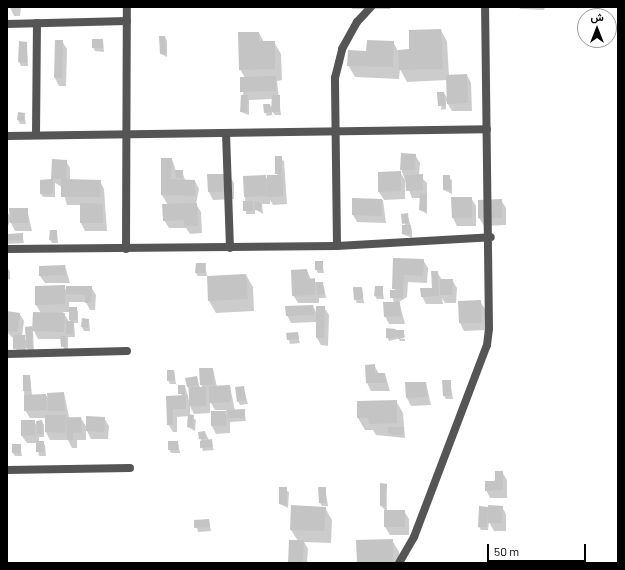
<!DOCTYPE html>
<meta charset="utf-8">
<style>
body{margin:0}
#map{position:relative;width:625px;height:570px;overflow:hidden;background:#fff;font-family:Barlow,Vazirmatn,sans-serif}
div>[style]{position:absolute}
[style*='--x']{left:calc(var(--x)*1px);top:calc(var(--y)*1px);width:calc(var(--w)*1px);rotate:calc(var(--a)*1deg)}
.shadow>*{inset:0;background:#0003}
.building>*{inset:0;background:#c4c4c4}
.street>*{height:8px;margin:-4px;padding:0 4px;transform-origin:4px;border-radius:4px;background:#555}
span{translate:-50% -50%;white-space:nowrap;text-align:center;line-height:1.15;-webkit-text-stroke:3.5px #fff;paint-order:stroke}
.frame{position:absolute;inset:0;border:8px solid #000;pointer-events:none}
.north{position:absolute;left:577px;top:8px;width:40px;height:40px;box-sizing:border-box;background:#fff;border:1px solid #999;border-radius:50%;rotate:0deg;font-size:11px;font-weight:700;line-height:16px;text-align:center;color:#000}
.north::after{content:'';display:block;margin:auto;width:14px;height:18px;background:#000;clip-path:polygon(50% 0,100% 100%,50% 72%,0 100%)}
.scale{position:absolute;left:487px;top:544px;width:99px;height:18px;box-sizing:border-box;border:2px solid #000;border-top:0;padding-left:5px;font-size:12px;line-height:14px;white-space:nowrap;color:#000;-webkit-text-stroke:3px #fff;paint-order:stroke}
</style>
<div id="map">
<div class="shadow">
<div style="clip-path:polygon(21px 7px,20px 16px,14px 16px,10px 7px)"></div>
<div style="clip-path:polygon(351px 7px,390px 7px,390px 9px,352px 9px)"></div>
<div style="clip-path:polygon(519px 7px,545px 7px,544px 10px,520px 9px)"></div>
<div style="clip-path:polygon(441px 30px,447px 42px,449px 76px,467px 75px,471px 83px,472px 111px,452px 111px,446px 101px,446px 109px,441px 110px,444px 93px,448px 99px,447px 80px,407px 82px,400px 69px,399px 79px,355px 77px,348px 65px,367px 52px,393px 42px,398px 51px,410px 50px)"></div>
<div style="clip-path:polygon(259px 33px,264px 42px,274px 42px,281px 54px,282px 80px,277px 81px,281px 115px,275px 115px,272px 111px,272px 115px,267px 116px,265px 112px,270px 105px,273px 110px,273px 99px,249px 100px,249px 115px,241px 112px,245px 78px,240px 69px)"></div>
<div style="clip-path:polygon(165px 37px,167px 41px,167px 57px,161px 54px)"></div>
<div style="clip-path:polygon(103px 40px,104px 52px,95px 51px,93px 47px)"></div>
<div style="clip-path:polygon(62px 41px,67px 49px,66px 86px,59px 86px,55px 78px)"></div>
<div style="clip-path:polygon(27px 43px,28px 66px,21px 66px,19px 62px)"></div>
<div style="clip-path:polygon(24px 113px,26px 124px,20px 124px,18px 120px)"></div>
<div style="clip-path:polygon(415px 155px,420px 163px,419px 175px,427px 183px,427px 214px,420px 210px,421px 198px,412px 198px,401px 169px)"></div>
<div style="clip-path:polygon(276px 157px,284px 161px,287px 204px,273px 205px,270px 200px,270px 204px,262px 204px,263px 214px,255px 209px,255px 214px,246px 214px,245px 197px,265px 176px,268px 180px,277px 176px)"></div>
<div style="clip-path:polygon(162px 159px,172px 159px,176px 171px,182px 171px,185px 180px,195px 181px,199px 189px,196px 204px,201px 212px,202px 233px,190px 234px,186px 228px,169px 228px,164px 220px,168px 205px,162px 195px)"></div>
<div style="clip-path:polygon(66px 161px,70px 168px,70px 180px,100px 181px,104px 189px,107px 231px,85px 231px,81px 223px,81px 205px,67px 205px,62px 187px,55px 183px,55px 197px,43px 197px,41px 194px)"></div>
<div style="clip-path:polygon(400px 172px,405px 180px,405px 199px,384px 200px,379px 192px)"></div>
<div style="clip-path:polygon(229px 175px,234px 183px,234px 199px,213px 200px,209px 192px)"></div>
<div style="clip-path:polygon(444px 176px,452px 180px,452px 194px,444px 190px)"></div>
<div style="clip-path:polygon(452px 198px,471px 198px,476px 206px,476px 226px,457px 226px,453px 218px)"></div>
<div style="clip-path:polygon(353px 199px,383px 200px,386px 223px,357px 222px,353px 215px)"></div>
<div style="clip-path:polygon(501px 200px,506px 208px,506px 225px,484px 226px,479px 218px)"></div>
<div style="clip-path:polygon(27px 209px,32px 231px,15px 231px,10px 221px,7px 229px,7px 211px,10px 217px)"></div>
<div style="clip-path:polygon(407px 214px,412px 230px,412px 238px,403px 234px)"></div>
<div style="clip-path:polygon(57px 231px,58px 243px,52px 243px,50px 240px)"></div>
<div style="clip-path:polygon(22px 234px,24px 243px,7px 244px,7px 235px)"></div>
<div style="clip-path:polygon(394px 259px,423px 260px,428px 268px,427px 283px,408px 282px,407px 297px,399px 302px,405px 324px,389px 324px,385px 316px,394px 303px,391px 291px,395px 291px)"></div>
<div style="clip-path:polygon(322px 262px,324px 273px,318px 273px,316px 269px)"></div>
<div style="clip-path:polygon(205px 264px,207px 276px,198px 276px,196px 273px)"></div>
<div style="clip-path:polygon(65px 266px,70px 283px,45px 283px,40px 276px)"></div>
<div style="clip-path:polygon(7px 268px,10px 271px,10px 279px,7px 280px)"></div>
<div style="clip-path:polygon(307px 270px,311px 280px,324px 286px,326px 298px,319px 298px,319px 303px,298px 303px,293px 295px)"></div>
<div style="clip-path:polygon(437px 272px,442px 280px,452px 280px,457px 288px,456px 303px,445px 303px,442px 298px,443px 304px,426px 304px,422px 296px,433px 289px)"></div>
<div style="clip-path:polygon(246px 275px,253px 287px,254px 311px,216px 313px,209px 301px)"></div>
<div style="clip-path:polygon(evenodd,64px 286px,66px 290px,91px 287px,96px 295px,95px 310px,90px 310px,86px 302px,69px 302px,69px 308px,78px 311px,78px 323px,74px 323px,75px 337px,68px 337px,68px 350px,64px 350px,62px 339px,38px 339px,34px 331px,41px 313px,36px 305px,64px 286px,63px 312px,70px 312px,70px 323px,63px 312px)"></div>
<div style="clip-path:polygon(382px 287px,384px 299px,377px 299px,375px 296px)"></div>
<div style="clip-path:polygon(362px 288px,364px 303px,357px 303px,355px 299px)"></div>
<div style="clip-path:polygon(480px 301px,485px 309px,486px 330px,464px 331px,460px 323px,459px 302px)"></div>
<div style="clip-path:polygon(313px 306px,317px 314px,324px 307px,329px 315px,328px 346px,321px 345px,317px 338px,317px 322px,291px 323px,287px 315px)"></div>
<div style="clip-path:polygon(19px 313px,24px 321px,22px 336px,27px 341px,26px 328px,33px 331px,34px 351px,29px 352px,26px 347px,26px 352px,17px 352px,14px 339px,7px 332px,7px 321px)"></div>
<div style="clip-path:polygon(89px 320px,90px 331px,84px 331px,82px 327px)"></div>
<div style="clip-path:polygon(395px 330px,397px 334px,403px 331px,405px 337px,389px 341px,387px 337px)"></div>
<div style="clip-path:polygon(297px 333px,300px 343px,290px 344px,287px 334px)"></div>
<div style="clip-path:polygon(398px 338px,405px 339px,405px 341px,400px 341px)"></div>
<div style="clip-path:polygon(374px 365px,379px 374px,385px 374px,390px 391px,371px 391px,367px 383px,366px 366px)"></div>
<div style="clip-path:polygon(213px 369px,217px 387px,230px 386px,235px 411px,244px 410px,246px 421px,230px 422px,230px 433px,216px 434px,212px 426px,225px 412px,228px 416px,227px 410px,215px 410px,210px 401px,210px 413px,194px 414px,190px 406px,190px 416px,196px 420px,195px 431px,188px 427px,189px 416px,177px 417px,177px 432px,173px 432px,168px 424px,167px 397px,181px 396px,185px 386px,190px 404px,188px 386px,197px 377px,200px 388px,203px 388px,201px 385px)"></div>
<div style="clip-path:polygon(174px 371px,176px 384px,170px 384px,168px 380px)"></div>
<div style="clip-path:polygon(30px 376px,32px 395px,46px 395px,49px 400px,64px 393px,69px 417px,81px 418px,87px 428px,104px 418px,109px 426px,108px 439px,91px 439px,86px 429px,86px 440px,77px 440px,77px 448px,72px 448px,68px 440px,50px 440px,46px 432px,46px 418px,30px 418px,25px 410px,24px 391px)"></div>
<div style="clip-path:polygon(450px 381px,453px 399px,446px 399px,444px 396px)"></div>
<div style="clip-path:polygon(426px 383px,431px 405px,411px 406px,407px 398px)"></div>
<div style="clip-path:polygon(243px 387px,248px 404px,240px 405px,238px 401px)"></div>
<div style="clip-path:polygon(396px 401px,403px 413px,405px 438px,376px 435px,373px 430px,365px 430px,358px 418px,358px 402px)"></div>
<div style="clip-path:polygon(34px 421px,37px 426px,42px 421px,44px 425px,44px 437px,39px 437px,39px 442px,45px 445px,46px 456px,39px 456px,37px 443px,27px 443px,22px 436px)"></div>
<div style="clip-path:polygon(199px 432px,205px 432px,214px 450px,203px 451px)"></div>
<div style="clip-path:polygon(178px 442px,180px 453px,171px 453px,169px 449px)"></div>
<div style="clip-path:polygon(20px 445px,22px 456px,15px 456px,13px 453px)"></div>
<div style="clip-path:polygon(502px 472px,507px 480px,507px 498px,490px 498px,486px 490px)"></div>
<div style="clip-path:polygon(386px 485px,387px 511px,404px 511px,409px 519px,409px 535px,390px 535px,385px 527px,385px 510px,381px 506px)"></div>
<div style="clip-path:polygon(280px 488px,289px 492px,288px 508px,280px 504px)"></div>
<div style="clip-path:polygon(325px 488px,328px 506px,322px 506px,320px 503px)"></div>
<div style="clip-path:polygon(502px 507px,506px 514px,506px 531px,494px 531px,489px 522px,488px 530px,481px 530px,479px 527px,487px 508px,489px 512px)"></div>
<div style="clip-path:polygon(325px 508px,332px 520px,331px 543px,304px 542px,308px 549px,307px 563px,289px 563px,298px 541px,291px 530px)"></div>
<div style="clip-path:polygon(195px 521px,209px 521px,211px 531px,198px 532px)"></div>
<div style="clip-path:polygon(392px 540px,399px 552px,399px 563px,358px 563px,357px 541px)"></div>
</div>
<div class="building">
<div style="clip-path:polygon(441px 29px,443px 69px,399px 70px,398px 50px,409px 49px,409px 30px)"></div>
<div style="clip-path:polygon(238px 32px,259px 32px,259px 41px,275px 41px,275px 69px,239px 70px)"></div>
<div style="clip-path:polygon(159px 36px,165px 36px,166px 54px,160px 54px)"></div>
<div style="clip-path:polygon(92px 39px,103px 39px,103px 48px,92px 48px)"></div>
<div style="clip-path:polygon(55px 40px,63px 40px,62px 78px,54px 78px)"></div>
<div style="clip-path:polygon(367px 40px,394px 41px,393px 67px,347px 66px,348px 50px,366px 51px)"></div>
<div style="clip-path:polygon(19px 41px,27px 42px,27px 63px,18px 62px)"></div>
<div style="clip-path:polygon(467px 74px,468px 103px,447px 104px,446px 75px)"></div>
<div style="clip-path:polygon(276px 76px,276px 91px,240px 92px,240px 77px)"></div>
<div style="clip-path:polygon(437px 92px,444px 92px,445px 106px,438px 106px)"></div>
<div style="clip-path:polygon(241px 95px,248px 95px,247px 112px,240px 112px)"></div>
<div style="clip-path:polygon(272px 95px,280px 95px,280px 112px,271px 112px)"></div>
<div style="clip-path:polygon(263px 104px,270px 104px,271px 112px,264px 113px)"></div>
<div style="clip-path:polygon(18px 112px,25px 113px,24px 121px,17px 120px)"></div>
<div style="clip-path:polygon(401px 153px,416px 154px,415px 170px,400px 170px)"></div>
<div style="clip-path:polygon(275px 156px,282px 156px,282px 174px,275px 174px)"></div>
<div style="clip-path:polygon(161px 158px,172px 158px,171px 179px,195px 180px,195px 196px,161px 195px)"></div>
<div style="clip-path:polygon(52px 159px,67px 160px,66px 179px,101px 180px,100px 197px,61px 197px,61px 179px,53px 179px,53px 194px,40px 194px,40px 180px,51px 179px)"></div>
<div style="clip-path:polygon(175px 170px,183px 170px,183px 178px,176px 178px)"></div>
<div style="clip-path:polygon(401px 171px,401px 191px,378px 192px,378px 172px)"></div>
<div style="clip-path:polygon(207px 174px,230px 174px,230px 192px,208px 192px)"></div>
<div style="clip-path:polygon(423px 174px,423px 190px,406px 191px,405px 175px)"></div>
<div style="clip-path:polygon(266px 175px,267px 196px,244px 197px,243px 176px)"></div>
<div style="clip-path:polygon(267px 175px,283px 175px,283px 196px,267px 197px)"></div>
<div style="clip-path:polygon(443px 175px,450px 175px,451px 190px,443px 190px)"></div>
<div style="clip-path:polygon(420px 193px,427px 194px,426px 211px,419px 210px)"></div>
<div style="clip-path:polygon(451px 197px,472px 197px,472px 218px,452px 218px)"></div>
<div style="clip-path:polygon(352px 198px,382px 199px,382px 216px,352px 215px)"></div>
<div style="clip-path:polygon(502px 199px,502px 218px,478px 218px,478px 200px)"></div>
<div style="clip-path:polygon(243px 201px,253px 201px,253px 211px,243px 211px)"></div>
<div style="clip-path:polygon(255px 202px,262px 203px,261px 211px,254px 210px)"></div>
<div style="clip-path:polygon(80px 203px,103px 204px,103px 223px,80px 223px)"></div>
<div style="clip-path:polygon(197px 203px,198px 226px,184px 226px,184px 220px,163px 221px,162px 204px)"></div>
<div style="clip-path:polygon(9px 208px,28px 208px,28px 223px,10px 223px)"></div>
<div style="clip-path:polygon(408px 213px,409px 223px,402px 224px,401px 214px)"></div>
<div style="clip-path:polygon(402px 225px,411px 225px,410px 235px,402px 234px)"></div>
<div style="clip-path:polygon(50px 230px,57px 230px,57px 240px,49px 240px)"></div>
<div style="clip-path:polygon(23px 233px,23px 240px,7px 241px,7px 234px)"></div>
<div style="clip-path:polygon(393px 258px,424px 259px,423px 276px,404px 275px,403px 290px,392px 289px)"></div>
<div style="clip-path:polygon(315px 261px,323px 261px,323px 270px,315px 270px)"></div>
<div style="clip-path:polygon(196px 263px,206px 263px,205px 273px,195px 273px)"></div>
<div style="clip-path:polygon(65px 265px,66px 275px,39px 276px,39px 266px)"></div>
<div style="clip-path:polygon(307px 269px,308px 279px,315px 278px,315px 295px,292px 296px,291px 270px)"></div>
<div style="clip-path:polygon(431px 271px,438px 271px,439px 296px,421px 297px,420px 288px,432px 288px)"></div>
<div style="clip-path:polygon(246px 274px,248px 299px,208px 301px,207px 276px)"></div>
<div style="clip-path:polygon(440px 279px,453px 279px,452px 295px,440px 295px)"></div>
<div style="clip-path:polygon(316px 282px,323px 282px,324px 294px,317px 295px)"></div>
<div style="clip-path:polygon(65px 285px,65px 304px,35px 305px,35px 286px)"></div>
<div style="clip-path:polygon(66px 286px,92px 286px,91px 303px,85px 303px,85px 295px,66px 294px)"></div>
<div style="clip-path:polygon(375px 286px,383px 286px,383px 296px,374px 296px)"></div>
<div style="clip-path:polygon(353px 287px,362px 287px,363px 299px,354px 300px)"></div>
<div style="clip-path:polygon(390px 290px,403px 290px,403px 298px,390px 298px)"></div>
<div style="clip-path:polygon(481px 300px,482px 323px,459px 323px,458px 301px)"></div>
<div style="clip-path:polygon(383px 302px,400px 302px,401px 316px,384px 317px)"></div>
<div style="clip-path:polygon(313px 305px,314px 315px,286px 316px,285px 306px)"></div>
<div style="clip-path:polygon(316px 306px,325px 306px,324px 338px,316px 338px)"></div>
<div style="clip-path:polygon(69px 307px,77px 307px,77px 320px,69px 320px)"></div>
<div style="clip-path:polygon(7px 311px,20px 313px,17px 332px,7px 331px)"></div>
<div style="clip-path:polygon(33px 312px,65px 313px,64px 332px,32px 331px)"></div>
<div style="clip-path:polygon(82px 318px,89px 319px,88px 328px,81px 327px)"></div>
<div style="clip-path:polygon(66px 321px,74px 321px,73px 334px,66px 334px)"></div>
<div style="clip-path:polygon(32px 326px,33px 348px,26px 348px,25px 327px)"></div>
<div style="clip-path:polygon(386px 328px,396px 329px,395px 338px,386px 338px)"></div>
<div style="clip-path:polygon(396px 330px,404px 330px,404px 338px,396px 337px)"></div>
<div style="clip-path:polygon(298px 332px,299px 339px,287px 340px,286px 333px)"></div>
<div style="clip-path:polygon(13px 335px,25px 335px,25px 348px,13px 349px)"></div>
<div style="clip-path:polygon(60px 336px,66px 336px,67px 346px,61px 347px)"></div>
<div style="clip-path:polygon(375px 364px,375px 373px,385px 373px,386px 383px,366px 383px,365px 365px)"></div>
<div style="clip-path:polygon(199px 368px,213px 368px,214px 385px,200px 385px)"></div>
<div style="clip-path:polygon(167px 370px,174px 370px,175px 380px,167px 381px)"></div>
<div style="clip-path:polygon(23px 375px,30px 375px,31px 391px,23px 391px)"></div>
<div style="clip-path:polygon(197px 376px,198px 385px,187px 387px,185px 378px)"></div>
<div style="clip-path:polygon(442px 380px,451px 380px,451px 396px,443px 396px)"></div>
<div style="clip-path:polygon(405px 382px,426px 382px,427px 397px,406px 398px)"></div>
<div style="clip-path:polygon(178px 385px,185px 385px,185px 394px,178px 394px)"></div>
<div style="clip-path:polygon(230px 385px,231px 402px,209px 403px,209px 386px)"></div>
<div style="clip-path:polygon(244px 386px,246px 400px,237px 402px,235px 387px)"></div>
<div style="clip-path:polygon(189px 387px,206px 387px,206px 406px,189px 406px)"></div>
<div style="clip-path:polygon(64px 392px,65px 411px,48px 411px,47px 393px)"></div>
<div style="clip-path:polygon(46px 394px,47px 410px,24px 411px,24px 395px)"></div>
<div style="clip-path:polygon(186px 395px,186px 409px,173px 409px,173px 425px,167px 425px,166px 396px)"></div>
<div style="clip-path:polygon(397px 400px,397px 423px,369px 424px,368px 418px,357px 418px,357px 401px)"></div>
<div style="clip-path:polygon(245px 409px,245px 418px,227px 418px,226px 410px)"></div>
<div style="clip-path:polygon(211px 411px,226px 411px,226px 426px,211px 426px)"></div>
<div style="clip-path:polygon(188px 414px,194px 415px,193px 428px,187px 427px)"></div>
<div style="clip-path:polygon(45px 415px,66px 415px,65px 433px,45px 432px)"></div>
<div style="clip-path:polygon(86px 416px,105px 417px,104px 432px,86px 431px)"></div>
<div style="clip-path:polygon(81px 417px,82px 432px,73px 433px,73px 440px,67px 440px,66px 418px)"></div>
<div style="clip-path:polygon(21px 420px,35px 420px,35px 435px,21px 436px)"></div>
<div style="clip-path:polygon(42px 420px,43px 434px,37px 434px,36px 421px)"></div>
<div style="clip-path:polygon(388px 427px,404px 427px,403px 435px,388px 434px)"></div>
<div style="clip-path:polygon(205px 431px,206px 439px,199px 439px,198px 432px)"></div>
<div style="clip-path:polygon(212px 439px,213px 447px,200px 448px,200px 441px)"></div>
<div style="clip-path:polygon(36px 441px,44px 441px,44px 452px,36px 452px)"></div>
<div style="clip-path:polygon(168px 441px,178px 441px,178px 450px,168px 450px)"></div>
<div style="clip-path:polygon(12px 444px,21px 444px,21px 453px,12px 453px)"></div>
<div style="clip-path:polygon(495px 471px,503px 471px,503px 490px,485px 491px,485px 481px,495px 481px)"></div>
<div style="clip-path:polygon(380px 483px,387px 484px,386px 506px,380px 506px)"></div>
<div style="clip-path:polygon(279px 487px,287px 487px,287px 505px,279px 504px)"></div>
<div style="clip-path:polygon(318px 487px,326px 487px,326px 503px,319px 503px)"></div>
<div style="clip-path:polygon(291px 505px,326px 507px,324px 531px,290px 530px)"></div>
<div style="clip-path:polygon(488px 505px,503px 506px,502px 523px,488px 523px)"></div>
<div style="clip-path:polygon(479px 506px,488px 507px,487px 527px,478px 527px)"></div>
<div style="clip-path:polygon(384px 510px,405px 510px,405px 527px,384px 527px)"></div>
<div style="clip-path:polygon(209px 519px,210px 527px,194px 528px,194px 520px)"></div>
<div style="clip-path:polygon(393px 539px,393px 562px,357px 563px,356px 540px)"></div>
<div style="clip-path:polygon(289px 540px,304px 540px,303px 563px,288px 563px)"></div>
</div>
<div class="street">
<div style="--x:7;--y:24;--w:120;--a:-1.4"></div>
<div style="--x:226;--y:133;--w:115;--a:88"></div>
<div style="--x:36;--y:135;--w:112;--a:-89.5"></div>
<div style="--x:7;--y:136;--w:480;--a:-0.8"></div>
<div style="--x:337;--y:246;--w:168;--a:-90.7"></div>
<div style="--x:335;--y:78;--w:30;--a:-76"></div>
<div style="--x:342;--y:49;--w:31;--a:-61"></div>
<div style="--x:357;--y:22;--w:21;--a:-47"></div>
<div style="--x:7;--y:249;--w:330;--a:-0.5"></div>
<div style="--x:337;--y:246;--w:154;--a:-3.3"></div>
<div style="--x:126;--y:249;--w:242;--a:-89.8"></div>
<div style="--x:7;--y:354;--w:120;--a:-1.4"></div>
<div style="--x:7;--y:470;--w:123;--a:-0.9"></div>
<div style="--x:399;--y:563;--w:30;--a:-60"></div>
<div style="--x:414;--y:537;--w:205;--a:-69.2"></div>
<div style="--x:487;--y:345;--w:16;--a:-83"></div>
<div style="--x:489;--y:329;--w:322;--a:-90.7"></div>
</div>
<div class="frame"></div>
<div class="north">ش</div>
<div class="scale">50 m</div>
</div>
